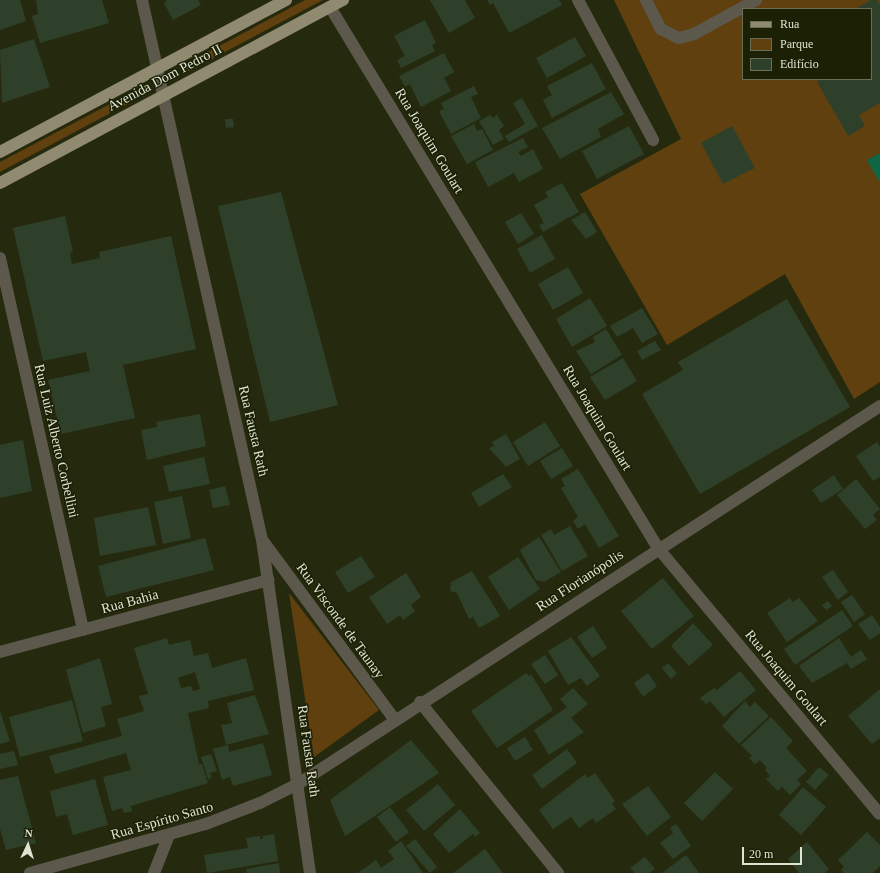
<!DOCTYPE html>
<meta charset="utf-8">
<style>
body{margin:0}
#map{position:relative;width:880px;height:873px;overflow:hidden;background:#252a0e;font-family:Georgia,serif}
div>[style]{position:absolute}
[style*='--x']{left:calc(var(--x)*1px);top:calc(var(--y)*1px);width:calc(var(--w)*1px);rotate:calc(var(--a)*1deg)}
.green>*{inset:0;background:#60400e}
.water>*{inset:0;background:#0d6644}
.building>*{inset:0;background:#2e4029}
.minor>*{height:12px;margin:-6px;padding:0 6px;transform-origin:6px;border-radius:6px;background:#5c594c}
.major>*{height:12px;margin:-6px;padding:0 6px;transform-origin:6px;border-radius:6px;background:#908a70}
span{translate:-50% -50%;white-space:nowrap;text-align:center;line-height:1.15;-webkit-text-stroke:3px #1c2005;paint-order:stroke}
.street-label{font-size:14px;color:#dfe3d2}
.legend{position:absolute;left:742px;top:8px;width:130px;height:72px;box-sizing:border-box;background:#1c2005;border:1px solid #6a6e57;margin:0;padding:5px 7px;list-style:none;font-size:12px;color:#dfe3d2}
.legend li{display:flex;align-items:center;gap:8px;height:20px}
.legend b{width:20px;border:1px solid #6a6e57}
.north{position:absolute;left:8px;top:825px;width:40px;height:40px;-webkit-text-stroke:3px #1c2005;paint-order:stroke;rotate:4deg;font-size:11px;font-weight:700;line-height:16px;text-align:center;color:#dfe3d2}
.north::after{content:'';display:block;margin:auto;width:14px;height:18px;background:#dfe3d2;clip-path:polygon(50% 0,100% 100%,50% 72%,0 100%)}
.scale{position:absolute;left:742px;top:847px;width:60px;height:18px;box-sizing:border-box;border:2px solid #dfe3d2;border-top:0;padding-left:5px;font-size:12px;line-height:14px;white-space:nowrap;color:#dfe3d2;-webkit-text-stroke:3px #1c2005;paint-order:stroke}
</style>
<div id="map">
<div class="green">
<div style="clip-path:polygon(305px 0,323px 0,189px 71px,182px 66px)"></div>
<div style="clip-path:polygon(evenodd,614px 0,880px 0,880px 382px,854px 399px,785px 274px,667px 345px,580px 194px,681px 139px,614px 0,743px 9px,871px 9px,871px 79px,743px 79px,743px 9px)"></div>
<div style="clip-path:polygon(127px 95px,131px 102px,0 172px,0 162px)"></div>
<div style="clip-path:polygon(289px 593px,379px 710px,314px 757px)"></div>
</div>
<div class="water">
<div style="clip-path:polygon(880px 153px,880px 183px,867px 160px)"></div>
</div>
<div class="building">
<div style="clip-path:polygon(0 0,20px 0,26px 21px,0 30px)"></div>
<div style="clip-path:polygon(36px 0,102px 0,109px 23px,40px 43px,32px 16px,38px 14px)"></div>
<div style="clip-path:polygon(167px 0,198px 0,201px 5px,173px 20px,164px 3px)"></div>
<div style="clip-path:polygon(430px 0,465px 0,475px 18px,449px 33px)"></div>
<div style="clip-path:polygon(487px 0,559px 0,562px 5px,509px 33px,493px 3px,490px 5px)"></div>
<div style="clip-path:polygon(871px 0,877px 0,880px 5px,880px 103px,859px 115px,865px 126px,848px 136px,817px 82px,821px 79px,871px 79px,871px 9px,855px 9px)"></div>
<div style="clip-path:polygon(425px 20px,436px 43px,432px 45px,435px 51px,401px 68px,397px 60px,405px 56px,394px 36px)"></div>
<div style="clip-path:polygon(575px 37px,586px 56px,547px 78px,536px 58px)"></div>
<div style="clip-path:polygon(34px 39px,50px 87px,2px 103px,0 50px)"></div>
<div style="clip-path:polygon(444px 53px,454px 72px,444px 78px,451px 91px,421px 107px,410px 84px,405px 87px,399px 76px)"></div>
<div style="clip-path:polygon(592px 63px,606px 89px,552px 118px,543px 100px,552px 95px,547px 86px)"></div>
<div style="clip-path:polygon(474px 86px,478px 94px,471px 97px,481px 118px,451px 134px,439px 111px,444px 109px,441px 103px)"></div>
<div style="clip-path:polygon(611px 92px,624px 114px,598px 129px,601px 137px,560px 159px,542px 128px)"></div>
<div style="clip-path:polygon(522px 98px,538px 126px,509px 142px,505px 136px,525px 124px,513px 103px)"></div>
<div style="clip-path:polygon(490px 115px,493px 118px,497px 115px,504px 126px,499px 130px,504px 139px,493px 145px,479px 121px)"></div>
<div style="clip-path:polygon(225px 119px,233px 119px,234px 127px,226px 128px)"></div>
<div style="clip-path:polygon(474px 124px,477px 131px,482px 129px,493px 150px,467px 164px,451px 136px)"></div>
<div style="clip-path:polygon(629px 126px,644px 154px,597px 179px,582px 151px)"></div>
<div style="clip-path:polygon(732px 126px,755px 168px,723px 184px,701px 143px)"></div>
<div style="clip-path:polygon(523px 138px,528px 147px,518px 152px,521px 156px,533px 149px,543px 169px,519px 182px,514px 173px,488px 187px,475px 162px)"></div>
<div style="clip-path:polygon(562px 183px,579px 212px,543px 232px,539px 225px,544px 223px,534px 205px,548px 197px,545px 192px)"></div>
<div style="clip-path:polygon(281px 192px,338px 405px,270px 422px,218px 206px)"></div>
<div style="clip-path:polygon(585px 212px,597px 232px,586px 239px,571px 220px)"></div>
<div style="clip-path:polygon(521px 213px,534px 234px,518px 244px,505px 222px)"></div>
<div style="clip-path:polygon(65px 216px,73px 252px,70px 253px,72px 264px,100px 258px,99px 252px,171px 236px,196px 349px,123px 365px,135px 418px,61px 434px,48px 380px,90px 371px,86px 352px,43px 361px,13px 228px)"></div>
<div style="clip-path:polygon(542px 235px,555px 259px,530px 273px,517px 249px)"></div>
<div style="clip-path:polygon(568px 267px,583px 293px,553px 310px,538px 284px)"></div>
<div style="clip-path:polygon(590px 298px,607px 326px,572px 347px,556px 319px)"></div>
<div style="clip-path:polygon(787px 299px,850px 407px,700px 494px,642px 394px,683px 370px,678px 362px)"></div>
<div style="clip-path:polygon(642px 308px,658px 334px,642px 343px,633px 328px,617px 337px,610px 326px)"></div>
<div style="clip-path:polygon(606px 329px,622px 355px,591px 374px,576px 351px,595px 342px,593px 337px)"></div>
<div style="clip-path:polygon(655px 341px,661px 350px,642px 360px,637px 351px)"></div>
<div style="clip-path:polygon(623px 358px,637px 381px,605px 400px,590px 377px)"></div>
<div style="clip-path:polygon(200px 414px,206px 446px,147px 460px,141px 430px,157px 427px,156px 422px)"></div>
<div style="clip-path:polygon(545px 422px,560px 446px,528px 466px,513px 442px)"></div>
<div style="clip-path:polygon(506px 434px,520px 459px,506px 467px,489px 448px,494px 446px,492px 442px)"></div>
<div style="clip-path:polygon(23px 440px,32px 491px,0 498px,0 445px)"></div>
<div style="clip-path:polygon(877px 442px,880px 447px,880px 477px,873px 481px,856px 456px)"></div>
<div style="clip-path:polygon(562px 448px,573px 466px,551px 479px,540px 461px)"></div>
<div style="clip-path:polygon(204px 457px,210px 484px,169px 492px,163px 466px)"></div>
<div style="clip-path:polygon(578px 469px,619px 536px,599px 548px,585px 524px,578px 529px,573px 521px,578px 517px,561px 488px,565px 486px,561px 479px)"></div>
<div style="clip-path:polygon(503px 474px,512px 487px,479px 507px,471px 493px)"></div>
<div style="clip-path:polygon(834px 475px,843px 489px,821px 503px,812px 490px)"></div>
<div style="clip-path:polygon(856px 479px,880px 509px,873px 515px,877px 520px,865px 529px,837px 495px)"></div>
<div style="clip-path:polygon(225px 486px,230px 505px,213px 508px,209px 490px)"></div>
<div style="clip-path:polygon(182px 496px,191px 538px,163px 544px,154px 502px)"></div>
<div style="clip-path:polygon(148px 507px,156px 545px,100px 556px,94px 518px)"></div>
<div style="clip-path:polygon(570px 526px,588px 556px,562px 571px,541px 535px,551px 529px,554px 535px)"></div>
<div style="clip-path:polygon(539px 537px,561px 572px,544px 582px,536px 580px,520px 550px)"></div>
<div style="clip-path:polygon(205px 538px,214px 570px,106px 597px,98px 566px)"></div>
<div style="clip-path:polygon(361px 556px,375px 577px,348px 593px,335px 572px)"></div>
<div style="clip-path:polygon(518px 557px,540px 589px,509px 610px,488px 577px)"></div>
<div style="clip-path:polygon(833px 570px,848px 592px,838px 600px,822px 577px)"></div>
<div style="clip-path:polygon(472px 571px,500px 616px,479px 628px,473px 617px,469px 619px,457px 593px,450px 591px,451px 582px)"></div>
<div style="clip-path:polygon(406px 573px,421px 597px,411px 605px,415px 611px,403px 620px,400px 615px,387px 624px,369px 597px)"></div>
<div style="clip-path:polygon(663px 578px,694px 616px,652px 649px,621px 611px)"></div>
<div style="clip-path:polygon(852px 595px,865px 614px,854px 622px,841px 602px)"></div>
<div style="clip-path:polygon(790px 598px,793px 602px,799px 598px,818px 621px,787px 642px,767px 613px)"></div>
<div style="clip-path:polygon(828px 601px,832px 606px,826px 610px,822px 605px)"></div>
<div style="clip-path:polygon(842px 610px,853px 626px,795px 665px,784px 649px)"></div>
<div style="clip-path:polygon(872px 615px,880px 627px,880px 633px,870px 640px,858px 624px)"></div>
<div style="clip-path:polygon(693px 623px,713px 645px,689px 666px,671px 646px)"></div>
<div style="clip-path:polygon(593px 626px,607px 648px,592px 658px,577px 637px)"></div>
<div style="clip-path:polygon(571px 637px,600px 676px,587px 686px,581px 678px,568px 685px,548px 651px)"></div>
<div style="clip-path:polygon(evenodd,167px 638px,169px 645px,190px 640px,194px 656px,208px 653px,212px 668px,246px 658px,254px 690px,208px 701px,209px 708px,188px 713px,199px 764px,202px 764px,208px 783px,131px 806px,132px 811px,124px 813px,122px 808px,112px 811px,103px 777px,131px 770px,126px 753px,55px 774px,49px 756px,122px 736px,117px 719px,144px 711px,139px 696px,148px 694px,134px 648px,167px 638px,195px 672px,200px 689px,193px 691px,191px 686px,181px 688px,178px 678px,195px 672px)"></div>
<div style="clip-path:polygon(839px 638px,851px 657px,861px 650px,867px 659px,851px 669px,847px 663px,812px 683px,799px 666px)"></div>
<div style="clip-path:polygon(545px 655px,558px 675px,545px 684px,531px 664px)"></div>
<div style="clip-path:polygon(100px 658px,112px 704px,101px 707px,106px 726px,83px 733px,66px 670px)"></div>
<div style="clip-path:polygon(668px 663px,677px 673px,671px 679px,662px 668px)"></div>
<div style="clip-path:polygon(740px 671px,756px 690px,724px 717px,710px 701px,706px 704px,700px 698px,714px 688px,717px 690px)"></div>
<div style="clip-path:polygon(526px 673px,529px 676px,531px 674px,553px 710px,497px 748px,471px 711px)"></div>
<div style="clip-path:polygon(648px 673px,657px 686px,643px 697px,634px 683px)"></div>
<div style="clip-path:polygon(573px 688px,588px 704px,571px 718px,584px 732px,549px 755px,534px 730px,567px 707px,560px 699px)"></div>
<div style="clip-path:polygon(880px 689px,880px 738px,872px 744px,848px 716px)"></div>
<div style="clip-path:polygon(255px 695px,269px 734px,226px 745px,221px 725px,232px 723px,227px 703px)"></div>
<div style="clip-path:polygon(72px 700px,83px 741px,20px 757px,9px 717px)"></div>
<div style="clip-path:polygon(745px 701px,750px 707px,755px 702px,769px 716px,739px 744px,722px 726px)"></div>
<div style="clip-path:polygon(0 711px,10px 741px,0 744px)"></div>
<div style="clip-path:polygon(771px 717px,793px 741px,786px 748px,807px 771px,797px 780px,801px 784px,790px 795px,782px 787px,778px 791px,766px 779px,770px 776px,765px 770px,767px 768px,760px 760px,755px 764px,749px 758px,752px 756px,741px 745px)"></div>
<div style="clip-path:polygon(525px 737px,533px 750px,515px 761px,507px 748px)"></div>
<div style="clip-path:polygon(411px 740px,439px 773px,345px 836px,330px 800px)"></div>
<div style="clip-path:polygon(263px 743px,272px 775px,233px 786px,230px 777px,222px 780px,213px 749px,228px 745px,229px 752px)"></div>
<div style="clip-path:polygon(567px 749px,577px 763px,542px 789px,532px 775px)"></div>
<div style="clip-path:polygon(14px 751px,18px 765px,0 769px,0 754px)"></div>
<div style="clip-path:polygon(211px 754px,217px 771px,210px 773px,212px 778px,208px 779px,201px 757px)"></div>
<div style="clip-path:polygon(819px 767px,829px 775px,815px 790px,806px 782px)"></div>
<div style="clip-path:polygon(715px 772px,733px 789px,702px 821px,684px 803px)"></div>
<div style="clip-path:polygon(595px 773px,615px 801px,612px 804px,616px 809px,596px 823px,593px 818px,579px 828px,571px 817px,553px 829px,539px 810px,585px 774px,588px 778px)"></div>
<div style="clip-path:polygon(18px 776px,36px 843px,6px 850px,0 829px,0 780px)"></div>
<div style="clip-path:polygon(95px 779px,108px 825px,73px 835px,67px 814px,56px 817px,50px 791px)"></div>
<div style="clip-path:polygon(438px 784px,455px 805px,424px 831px,406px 810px)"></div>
<div style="clip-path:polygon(648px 786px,671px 817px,647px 836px,622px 804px)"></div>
<div style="clip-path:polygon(803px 787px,826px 807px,801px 835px,779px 815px)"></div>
<div style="clip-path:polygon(390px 807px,409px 832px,396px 842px,377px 817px)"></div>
<div style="clip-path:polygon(460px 809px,480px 833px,475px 837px,473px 834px,449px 853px,433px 834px)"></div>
<div style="clip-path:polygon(676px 824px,691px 846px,673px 859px,660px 843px,673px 833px,670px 828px)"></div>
<div style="clip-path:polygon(867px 832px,880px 845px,880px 866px,873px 873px,844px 873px,841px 870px,844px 867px,838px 860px)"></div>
<div style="clip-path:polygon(274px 834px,278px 861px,207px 873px,204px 855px,248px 848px,246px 838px,260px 836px,260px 839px,263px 839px,263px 836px)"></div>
<div style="clip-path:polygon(415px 839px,437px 867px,430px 873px,406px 846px)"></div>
<div style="clip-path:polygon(401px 841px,423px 873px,358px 873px,376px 860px,381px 868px,394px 859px,388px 851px)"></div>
<div style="clip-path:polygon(807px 842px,829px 869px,825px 873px,799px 873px,788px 859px)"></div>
<div style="clip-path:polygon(485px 849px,503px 873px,453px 873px)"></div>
<div style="clip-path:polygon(686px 855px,699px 873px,662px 873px)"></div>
<div style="clip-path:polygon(645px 857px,655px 869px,649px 873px,635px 873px,630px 868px)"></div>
<div style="clip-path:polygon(279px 863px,280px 873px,247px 873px,246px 869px)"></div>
</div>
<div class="minor">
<div style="--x:142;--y:0;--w:553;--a:77.47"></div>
<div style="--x:262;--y:540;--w:336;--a:81.8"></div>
<div style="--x:578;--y:0;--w:159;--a:61.8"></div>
<div style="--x:646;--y:0;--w:33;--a:63"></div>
<div style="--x:661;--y:29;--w:20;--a:27"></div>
<div style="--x:679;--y:38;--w:16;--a:-15"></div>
<div style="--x:694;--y:34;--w:71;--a:-28.7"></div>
<div style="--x:330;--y:7;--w:633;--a:58.77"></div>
<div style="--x:658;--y:548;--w:346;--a:50.2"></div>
<div style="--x:0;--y:258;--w:381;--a:77.4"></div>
<div style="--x:263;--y:541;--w:221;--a:53.6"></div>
<div style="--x:0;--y:652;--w:278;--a:-15"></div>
<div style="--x:420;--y:702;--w:220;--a:51.1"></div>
<div style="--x:30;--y:873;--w:183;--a:-15.6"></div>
<div style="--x:206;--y:824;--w:58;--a:-21.3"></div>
<div style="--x:260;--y:803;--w:42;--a:-26.6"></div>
<div style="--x:298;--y:784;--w:694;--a:-33"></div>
<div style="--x:154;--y:873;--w:41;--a:-68.5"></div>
</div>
<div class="major">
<div style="--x:0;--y:152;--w:324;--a:-28"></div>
<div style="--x:0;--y:183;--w:389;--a:-28.1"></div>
</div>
<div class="street-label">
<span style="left:165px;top:78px;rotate:-28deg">Avenida Dom Pedro II</span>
<span style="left:429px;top:141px;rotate:59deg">Rua Joaquim Goulart</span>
<span style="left:597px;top:418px;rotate:59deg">Rua Joaquim Goulart</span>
<span style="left:253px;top:431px;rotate:77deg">Rua Fausta Rath</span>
<span style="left:56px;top:441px;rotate:77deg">Rua Luiz Alberto Corbellini</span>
<span style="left:580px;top:581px;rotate:-33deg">Rua Florianópolis</span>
<span style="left:130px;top:602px;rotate:-15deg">Rua Bahia</span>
<span style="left:340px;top:621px;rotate:54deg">Rua Visconde de Taunay</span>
<span style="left:786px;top:678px;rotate:50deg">Rua Joaquim Goulart</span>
<span style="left:308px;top:751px;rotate:82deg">Rua Fausta Rath</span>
<span style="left:162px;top:821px;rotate:-16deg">Rua Espírito Santo</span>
</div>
<ul class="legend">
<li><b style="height:5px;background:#908a70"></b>Rua</li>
<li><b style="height:11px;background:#60400e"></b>Parque</li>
<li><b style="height:11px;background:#2e4029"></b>Edifício</li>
</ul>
<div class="north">N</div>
<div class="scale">20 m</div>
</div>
